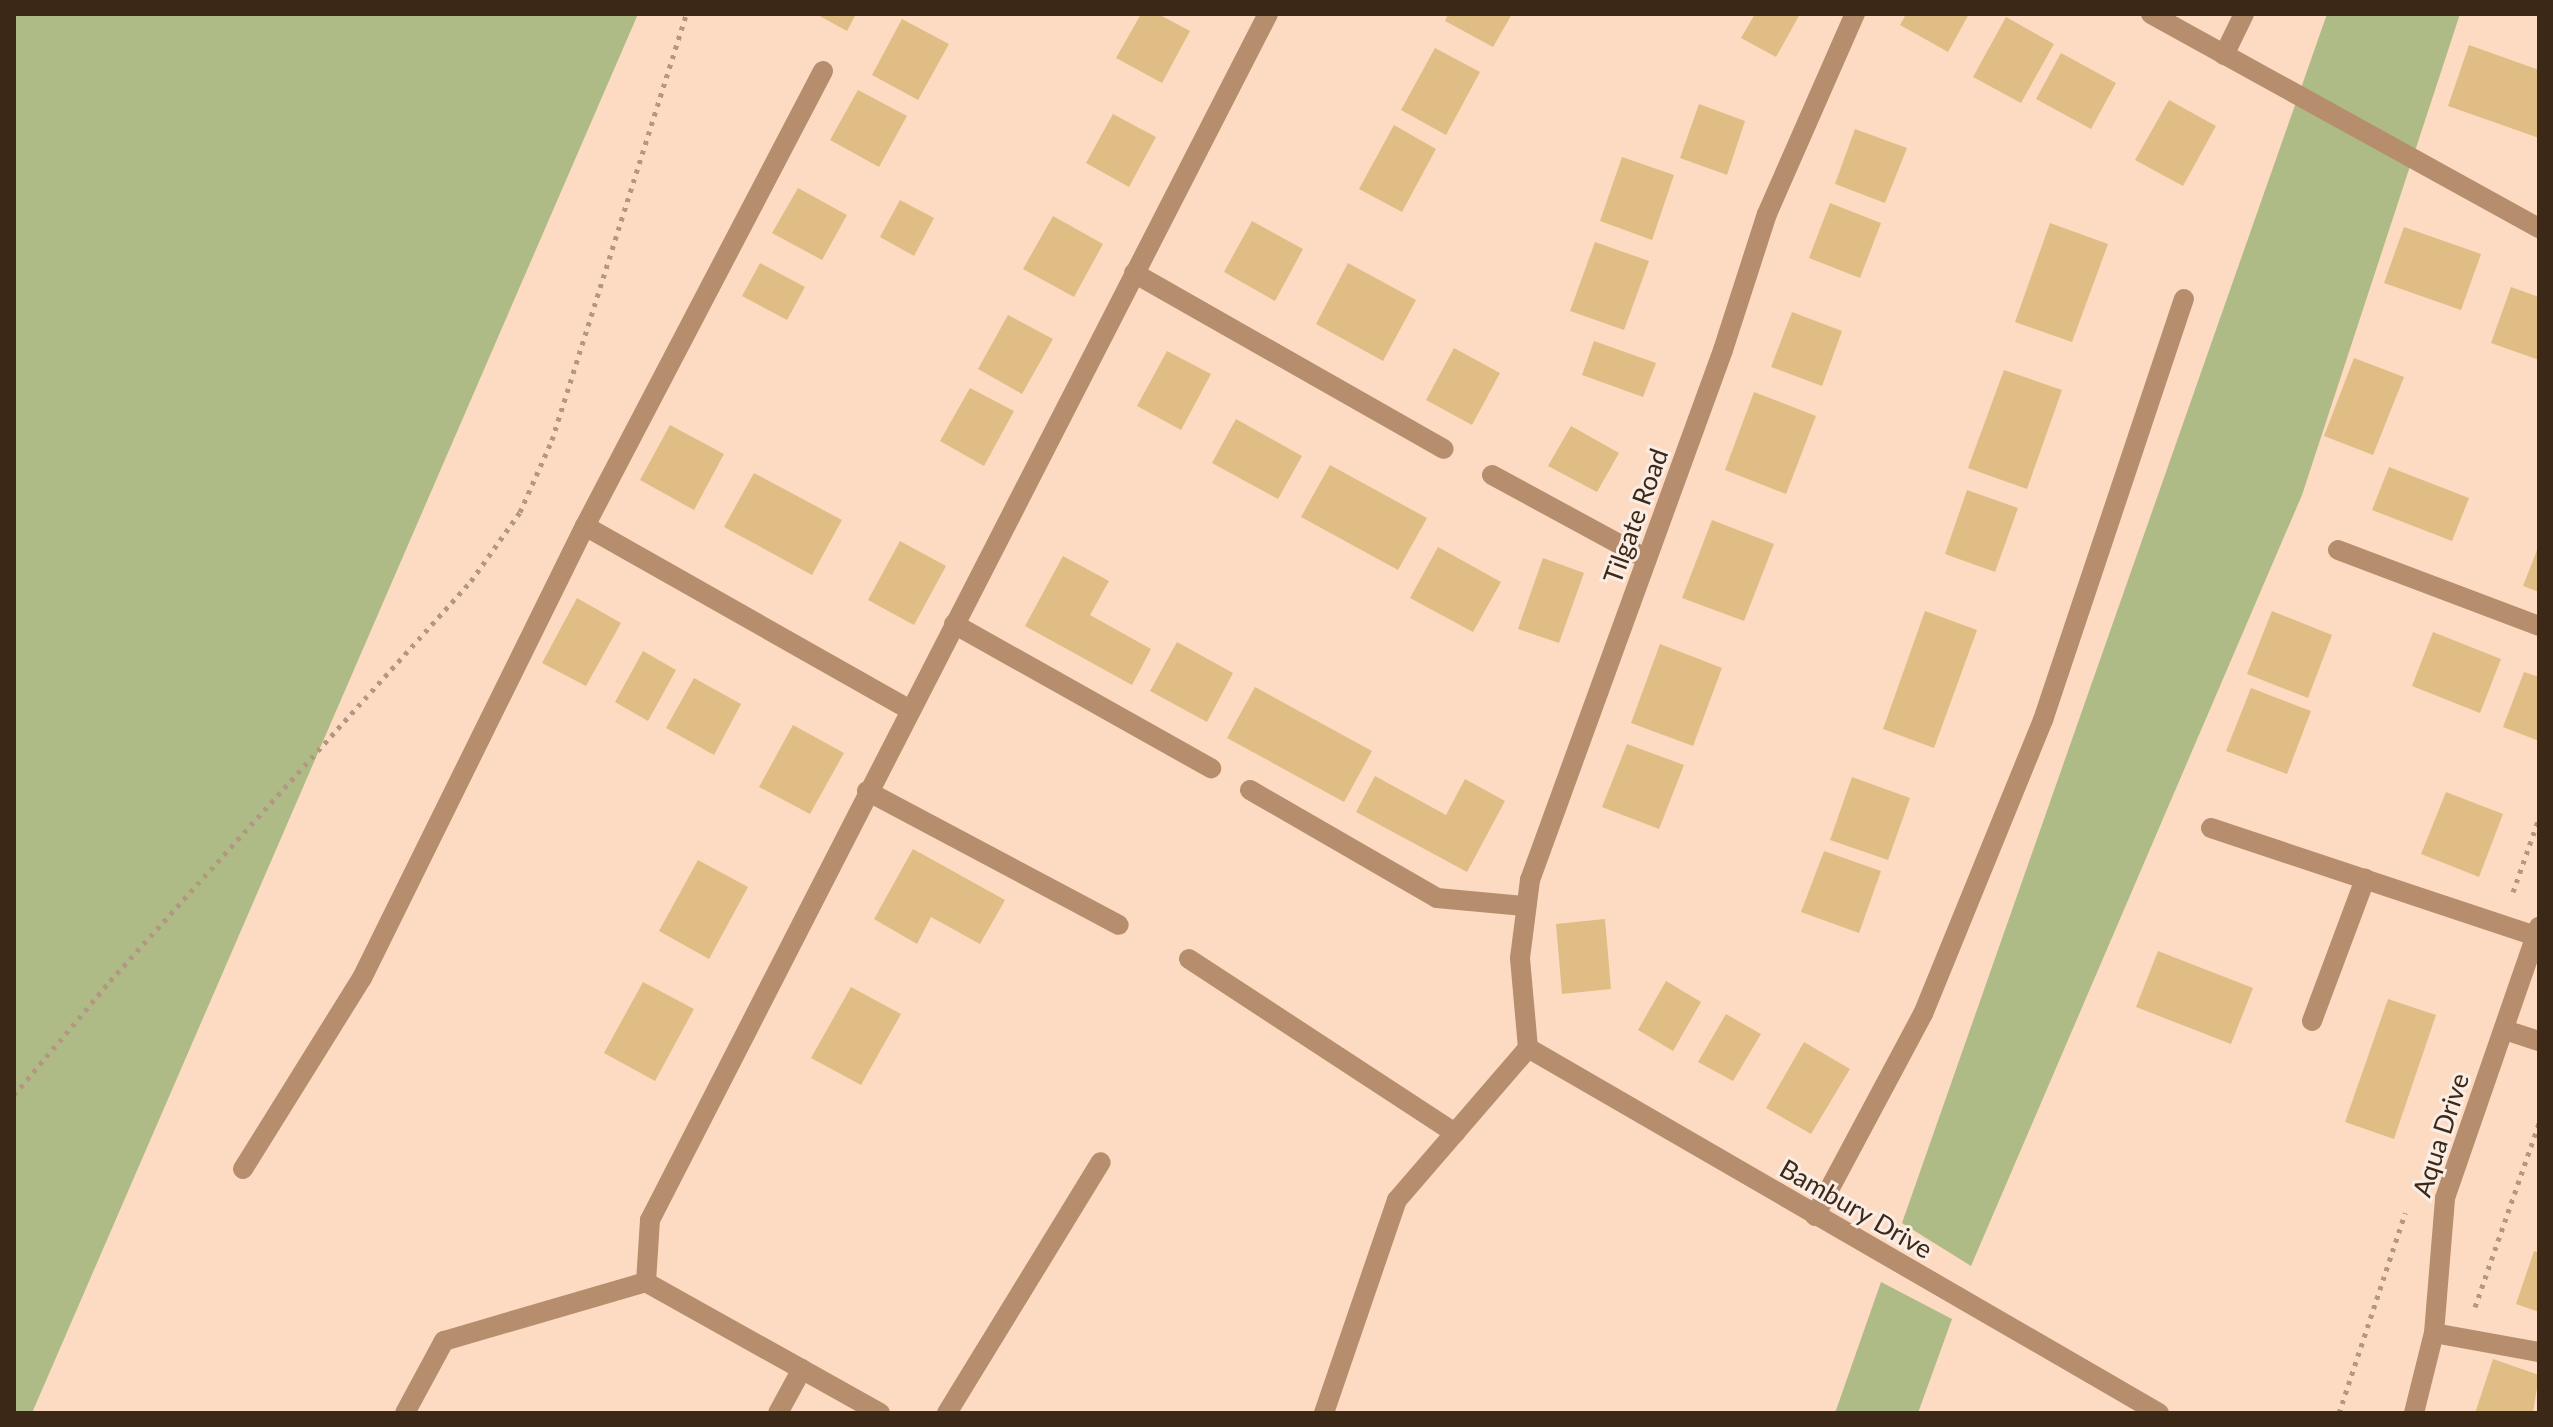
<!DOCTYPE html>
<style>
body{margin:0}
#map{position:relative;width:2553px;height:1427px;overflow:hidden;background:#fddbc2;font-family:Lato,sans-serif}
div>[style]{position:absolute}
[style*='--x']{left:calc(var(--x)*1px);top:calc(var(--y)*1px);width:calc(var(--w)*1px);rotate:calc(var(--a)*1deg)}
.green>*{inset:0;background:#aebb86}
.building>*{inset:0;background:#e0bd85}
.path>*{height:5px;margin-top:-2.5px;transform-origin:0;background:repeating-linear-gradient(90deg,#b49781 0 4px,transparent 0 10px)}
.minor>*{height:20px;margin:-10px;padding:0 10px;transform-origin:10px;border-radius:10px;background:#b68e6e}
span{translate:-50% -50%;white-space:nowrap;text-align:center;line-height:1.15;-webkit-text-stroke:6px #f9ede5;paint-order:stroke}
.street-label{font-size:26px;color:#3c2817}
.frame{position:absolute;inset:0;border:16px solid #3c2817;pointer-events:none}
</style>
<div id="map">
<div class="green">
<div style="clip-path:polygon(14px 14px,638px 14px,32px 1413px,14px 1413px)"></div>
<div style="clip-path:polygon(2327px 14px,2460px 14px,2302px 495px,1971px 1266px,1902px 1223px)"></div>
<div style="clip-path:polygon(1881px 1282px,1952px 1319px,1918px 1413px,1835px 1413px)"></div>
</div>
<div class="building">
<div style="clip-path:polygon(816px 14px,856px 14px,847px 31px)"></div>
<div style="clip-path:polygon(1141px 14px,1158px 14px,1190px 31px,1162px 83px,1116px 58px)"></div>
<div style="clip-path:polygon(1448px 14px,1512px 14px,1493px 47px,1445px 21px)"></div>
<div style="clip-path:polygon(1755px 14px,1800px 14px,1776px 57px,1741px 38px)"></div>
<div style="clip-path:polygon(1906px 14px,1969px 14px,1948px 52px,1900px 25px)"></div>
<div style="clip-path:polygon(2006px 17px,2054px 44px,2021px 103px,1973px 77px)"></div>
<div style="clip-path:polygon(902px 19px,949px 44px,918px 100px,872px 75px)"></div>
<div style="clip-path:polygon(2469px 45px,2539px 70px,2539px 138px,2448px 106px)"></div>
<div style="clip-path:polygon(1435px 48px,1480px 72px,1446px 135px,1401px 110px)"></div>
<div style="clip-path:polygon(2061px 53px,2116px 83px,2091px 129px,2036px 99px)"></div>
<div style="clip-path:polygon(858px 90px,907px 116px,879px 167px,830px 140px)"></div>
<div style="clip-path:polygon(2169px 100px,2216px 126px,2183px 186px,2135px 160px)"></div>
<div style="clip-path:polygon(1699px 104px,1745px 121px,1727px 175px,1680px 158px)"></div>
<div style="clip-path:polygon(1113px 114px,1156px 137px,1129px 187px,1086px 163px)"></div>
<div style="clip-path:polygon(1394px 125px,1436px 149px,1402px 212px,1359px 189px)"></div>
<div style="clip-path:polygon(1855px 129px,1907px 148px,1885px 203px,1835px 184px)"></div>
<div style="clip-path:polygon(1622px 157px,1674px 175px,1652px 240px,1600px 221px)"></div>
<div style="clip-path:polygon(798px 188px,847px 215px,822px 260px,772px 233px)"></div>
<div style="clip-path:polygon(900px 200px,934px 218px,914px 256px,880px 237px)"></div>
<div style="clip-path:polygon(1830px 203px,1881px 223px,1860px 278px,1809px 258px)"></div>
<div style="clip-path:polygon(1053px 216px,1103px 244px,1074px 297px,1023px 269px)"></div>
<div style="clip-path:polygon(1252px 221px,1303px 249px,1275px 301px,1224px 272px)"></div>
<div style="clip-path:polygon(2050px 223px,2108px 244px,2072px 342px,2015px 322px)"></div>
<div style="clip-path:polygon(2404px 227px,2481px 254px,2461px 310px,2384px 283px)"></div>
<div style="clip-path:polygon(1595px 242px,1649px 261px,1624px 330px,1570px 311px)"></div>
<div style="clip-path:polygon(760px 263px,805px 287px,787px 320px,742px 296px)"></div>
<div style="clip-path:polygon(1348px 263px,1416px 300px,1383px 361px,1316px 324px)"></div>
<div style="clip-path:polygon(2511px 287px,2539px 297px,2539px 360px,2491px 343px)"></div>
<div style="clip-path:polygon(1792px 312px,1842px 331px,1822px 386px,1771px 367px)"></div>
<div style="clip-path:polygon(1008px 315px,1053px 339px,1022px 394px,978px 369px)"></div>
<div style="clip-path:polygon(1594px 341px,1656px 363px,1643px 397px,1582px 375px)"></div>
<div style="clip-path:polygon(1454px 348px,1500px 373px,1472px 425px,1426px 400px)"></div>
<div style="clip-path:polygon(1167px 351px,1211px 374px,1181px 430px,1137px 406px)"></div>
<div style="clip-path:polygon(2354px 358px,2404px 377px,2373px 455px,2324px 436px)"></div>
<div style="clip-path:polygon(2004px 370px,2062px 390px,2027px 489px,1968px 468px)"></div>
<div style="clip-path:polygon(970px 388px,1014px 411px,984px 466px,940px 441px)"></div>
<div style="clip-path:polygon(1754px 392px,1816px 416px,1786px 494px,1725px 470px)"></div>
<div style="clip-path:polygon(1236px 419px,1302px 456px,1278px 499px,1212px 463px)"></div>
<div style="clip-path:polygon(670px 425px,724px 454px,694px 510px,640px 480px)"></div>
<div style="clip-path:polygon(1571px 426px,1619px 453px,1597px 492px,1548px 466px)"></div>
<div style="clip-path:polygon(1330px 465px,1427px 518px,1398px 570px,1301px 517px)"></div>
<div style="clip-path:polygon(2389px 467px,2469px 498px,2452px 541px,2372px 510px)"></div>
<div style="clip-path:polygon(754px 473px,842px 520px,812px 575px,724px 527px)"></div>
<div style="clip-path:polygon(1967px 490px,2018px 508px,1995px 572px,1945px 554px)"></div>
<div style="clip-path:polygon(1712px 520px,1774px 544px,1744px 621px,1682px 598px)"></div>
<div style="clip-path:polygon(900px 541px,946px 566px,914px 625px,868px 600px)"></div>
<div style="clip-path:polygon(2539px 545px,2539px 592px,2523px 586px)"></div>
<div style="clip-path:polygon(1438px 547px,1501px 582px,1473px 632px,1410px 598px)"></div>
<div style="clip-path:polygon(1063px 556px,1109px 581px,1090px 615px,1151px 649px,1132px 685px,1025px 626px)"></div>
<div style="clip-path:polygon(1543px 558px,1584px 573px,1559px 643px,1518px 629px)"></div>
<div style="clip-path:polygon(577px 598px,621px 623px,586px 686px,542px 663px)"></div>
<div style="clip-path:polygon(1925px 611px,1977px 630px,1934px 748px,1883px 729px)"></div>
<div style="clip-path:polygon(2272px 611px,2332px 635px,2308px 698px,2247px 674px)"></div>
<div style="clip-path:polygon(2433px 632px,2501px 659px,2480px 713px,2412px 686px)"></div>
<div style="clip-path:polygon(1177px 642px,1233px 673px,1207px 722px,1150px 691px)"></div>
<div style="clip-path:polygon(1660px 644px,1722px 668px,1693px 746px,1631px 723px)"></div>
<div style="clip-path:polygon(643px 651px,676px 670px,648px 721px,615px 702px)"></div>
<div style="clip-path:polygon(2524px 672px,2539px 677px,2539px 741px,2503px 727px)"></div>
<div style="clip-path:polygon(694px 678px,741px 704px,714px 755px,666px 728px)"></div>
<div style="clip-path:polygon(1255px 687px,1372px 751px,1344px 802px,1227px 738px)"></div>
<div style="clip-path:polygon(2251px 688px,2311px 711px,2287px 774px,2226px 751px)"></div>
<div style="clip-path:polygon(793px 725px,844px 753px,810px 814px,759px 787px)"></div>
<div style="clip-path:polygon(1627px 744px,1684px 765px,1659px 829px,1602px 807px)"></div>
<div style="clip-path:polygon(1375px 776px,1446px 815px,1465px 779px,1505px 801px,1467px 872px,1356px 812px)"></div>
<div style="clip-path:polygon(1852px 777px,1910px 798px,1888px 860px,1830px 840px)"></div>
<div style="clip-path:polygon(2446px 792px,2503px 814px,2479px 877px,2421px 854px)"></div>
<div style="clip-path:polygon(913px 849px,1005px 900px,980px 944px,931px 917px,917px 944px,874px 919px)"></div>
<div style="clip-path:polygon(1824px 851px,1881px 871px,1859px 933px,1801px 912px)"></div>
<div style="clip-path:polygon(698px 860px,748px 887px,709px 959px,659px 931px)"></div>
<div style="clip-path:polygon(1605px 919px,1611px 989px,1562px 994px,1556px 924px)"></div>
<div style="clip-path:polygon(2158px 951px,2253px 988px,2231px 1044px,2136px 1007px)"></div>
<div style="clip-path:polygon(1666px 981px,1701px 1002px,1673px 1051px,1638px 1030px)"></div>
<div style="clip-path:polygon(643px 982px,694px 1009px,655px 1081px,604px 1053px)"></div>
<div style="clip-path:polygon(851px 987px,901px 1014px,861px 1085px,811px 1058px)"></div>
<div style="clip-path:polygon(2388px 999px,2436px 1015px,2394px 1139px,2345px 1122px)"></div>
<div style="clip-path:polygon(1726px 1014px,1761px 1034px,1733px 1081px,1698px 1062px)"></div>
<div style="clip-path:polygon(1804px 1042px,1850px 1069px,1811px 1134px,1766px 1108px)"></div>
<div style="clip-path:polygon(2534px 1251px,2539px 1253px,2539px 1312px,2516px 1304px)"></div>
<div style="clip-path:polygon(2493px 1359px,2539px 1375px,2533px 1413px,2475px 1413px)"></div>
</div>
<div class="path">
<div style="--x:2513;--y:892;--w:78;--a:-70.6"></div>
<div style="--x:14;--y:1095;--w:149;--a:-49.9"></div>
<div style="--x:110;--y:981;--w:539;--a:-47.93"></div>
<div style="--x:471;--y:581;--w:85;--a:-54.6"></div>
<div style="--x:520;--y:512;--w:79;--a:-66"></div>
<div style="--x:552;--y:440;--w:447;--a:-72.5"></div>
<div style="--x:2475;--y:1307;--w:195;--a:-70.8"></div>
<div style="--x:2339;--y:1413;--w:211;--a:-71.7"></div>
</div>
<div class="minor">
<div style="--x:2151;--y:14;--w:443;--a:28.9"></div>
<div style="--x:2224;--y:55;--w:46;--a:-64"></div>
<div style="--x:823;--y:71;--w:513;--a:117.61"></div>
<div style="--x:585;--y:526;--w:372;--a:29.5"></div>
<div style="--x:1134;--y:273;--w:356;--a:29.6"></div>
<div style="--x:1492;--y:475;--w:176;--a:28.5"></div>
<div style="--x:2338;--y:550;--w:215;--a:20.7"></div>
<div style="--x:954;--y:624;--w:295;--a:29.3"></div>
<div style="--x:1250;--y:790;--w:216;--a:30"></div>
<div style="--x:1437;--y:898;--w:87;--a:5.3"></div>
<div style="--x:867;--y:791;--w:285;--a:28"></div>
<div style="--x:2211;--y:828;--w:342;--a:18.4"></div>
<div style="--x:1189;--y:959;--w:318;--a:33.2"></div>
<div style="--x:2312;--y:1021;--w:152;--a:-69.5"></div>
<div style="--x:2505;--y:1030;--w:36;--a:18"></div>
<div style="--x:1528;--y:1048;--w:90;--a:-95.1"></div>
<div style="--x:1520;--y:958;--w:79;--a:-82.7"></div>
<div style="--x:1530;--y:880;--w:564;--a:-69.99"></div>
<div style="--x:1723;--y:350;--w:143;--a:-72.1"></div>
<div style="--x:1767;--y:214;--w:219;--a:-66.3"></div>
<div style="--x:1528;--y:1048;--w:729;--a:30.05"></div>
<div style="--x:243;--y:1169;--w:225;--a:-58.1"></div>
<div style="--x:362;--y:978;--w:504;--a:-63.74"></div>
<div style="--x:1815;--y:1216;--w:229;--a:-61.9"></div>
<div style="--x:1923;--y:1014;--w:318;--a:-67.8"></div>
<div style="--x:2043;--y:720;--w:444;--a:-71.5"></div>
<div style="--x:2434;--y:1333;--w:107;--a:10.3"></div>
<div style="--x:405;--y:1413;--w:82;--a:-61.6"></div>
<div style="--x:444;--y:1341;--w:210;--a:-16.3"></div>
<div style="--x:778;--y:1413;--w:50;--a:-61.4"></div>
<div style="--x:880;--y:1413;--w:268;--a:-150.8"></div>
<div style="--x:646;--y:1282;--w:62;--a:-86.3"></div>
<div style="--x:650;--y:1220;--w:1355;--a:-62.87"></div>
<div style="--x:947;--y:1413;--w:294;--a:-58.5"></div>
<div style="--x:1324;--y:1413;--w:225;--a:-71.1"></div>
<div style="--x:1397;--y:1200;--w:201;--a:-49.2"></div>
<div style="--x:2414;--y:1413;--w:82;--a:-76"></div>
<div style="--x:2434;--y:1333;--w:135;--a:-85.3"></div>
<div style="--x:2445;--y:1198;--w:287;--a:-70.9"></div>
</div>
<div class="street-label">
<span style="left:1636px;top:516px;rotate:-70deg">Tilgate Road</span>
<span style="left:2441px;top:1135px;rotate:-72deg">Aqua Drive</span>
<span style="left:1856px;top:1209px;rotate:30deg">Bambury Drive</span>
</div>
<div class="frame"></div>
</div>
